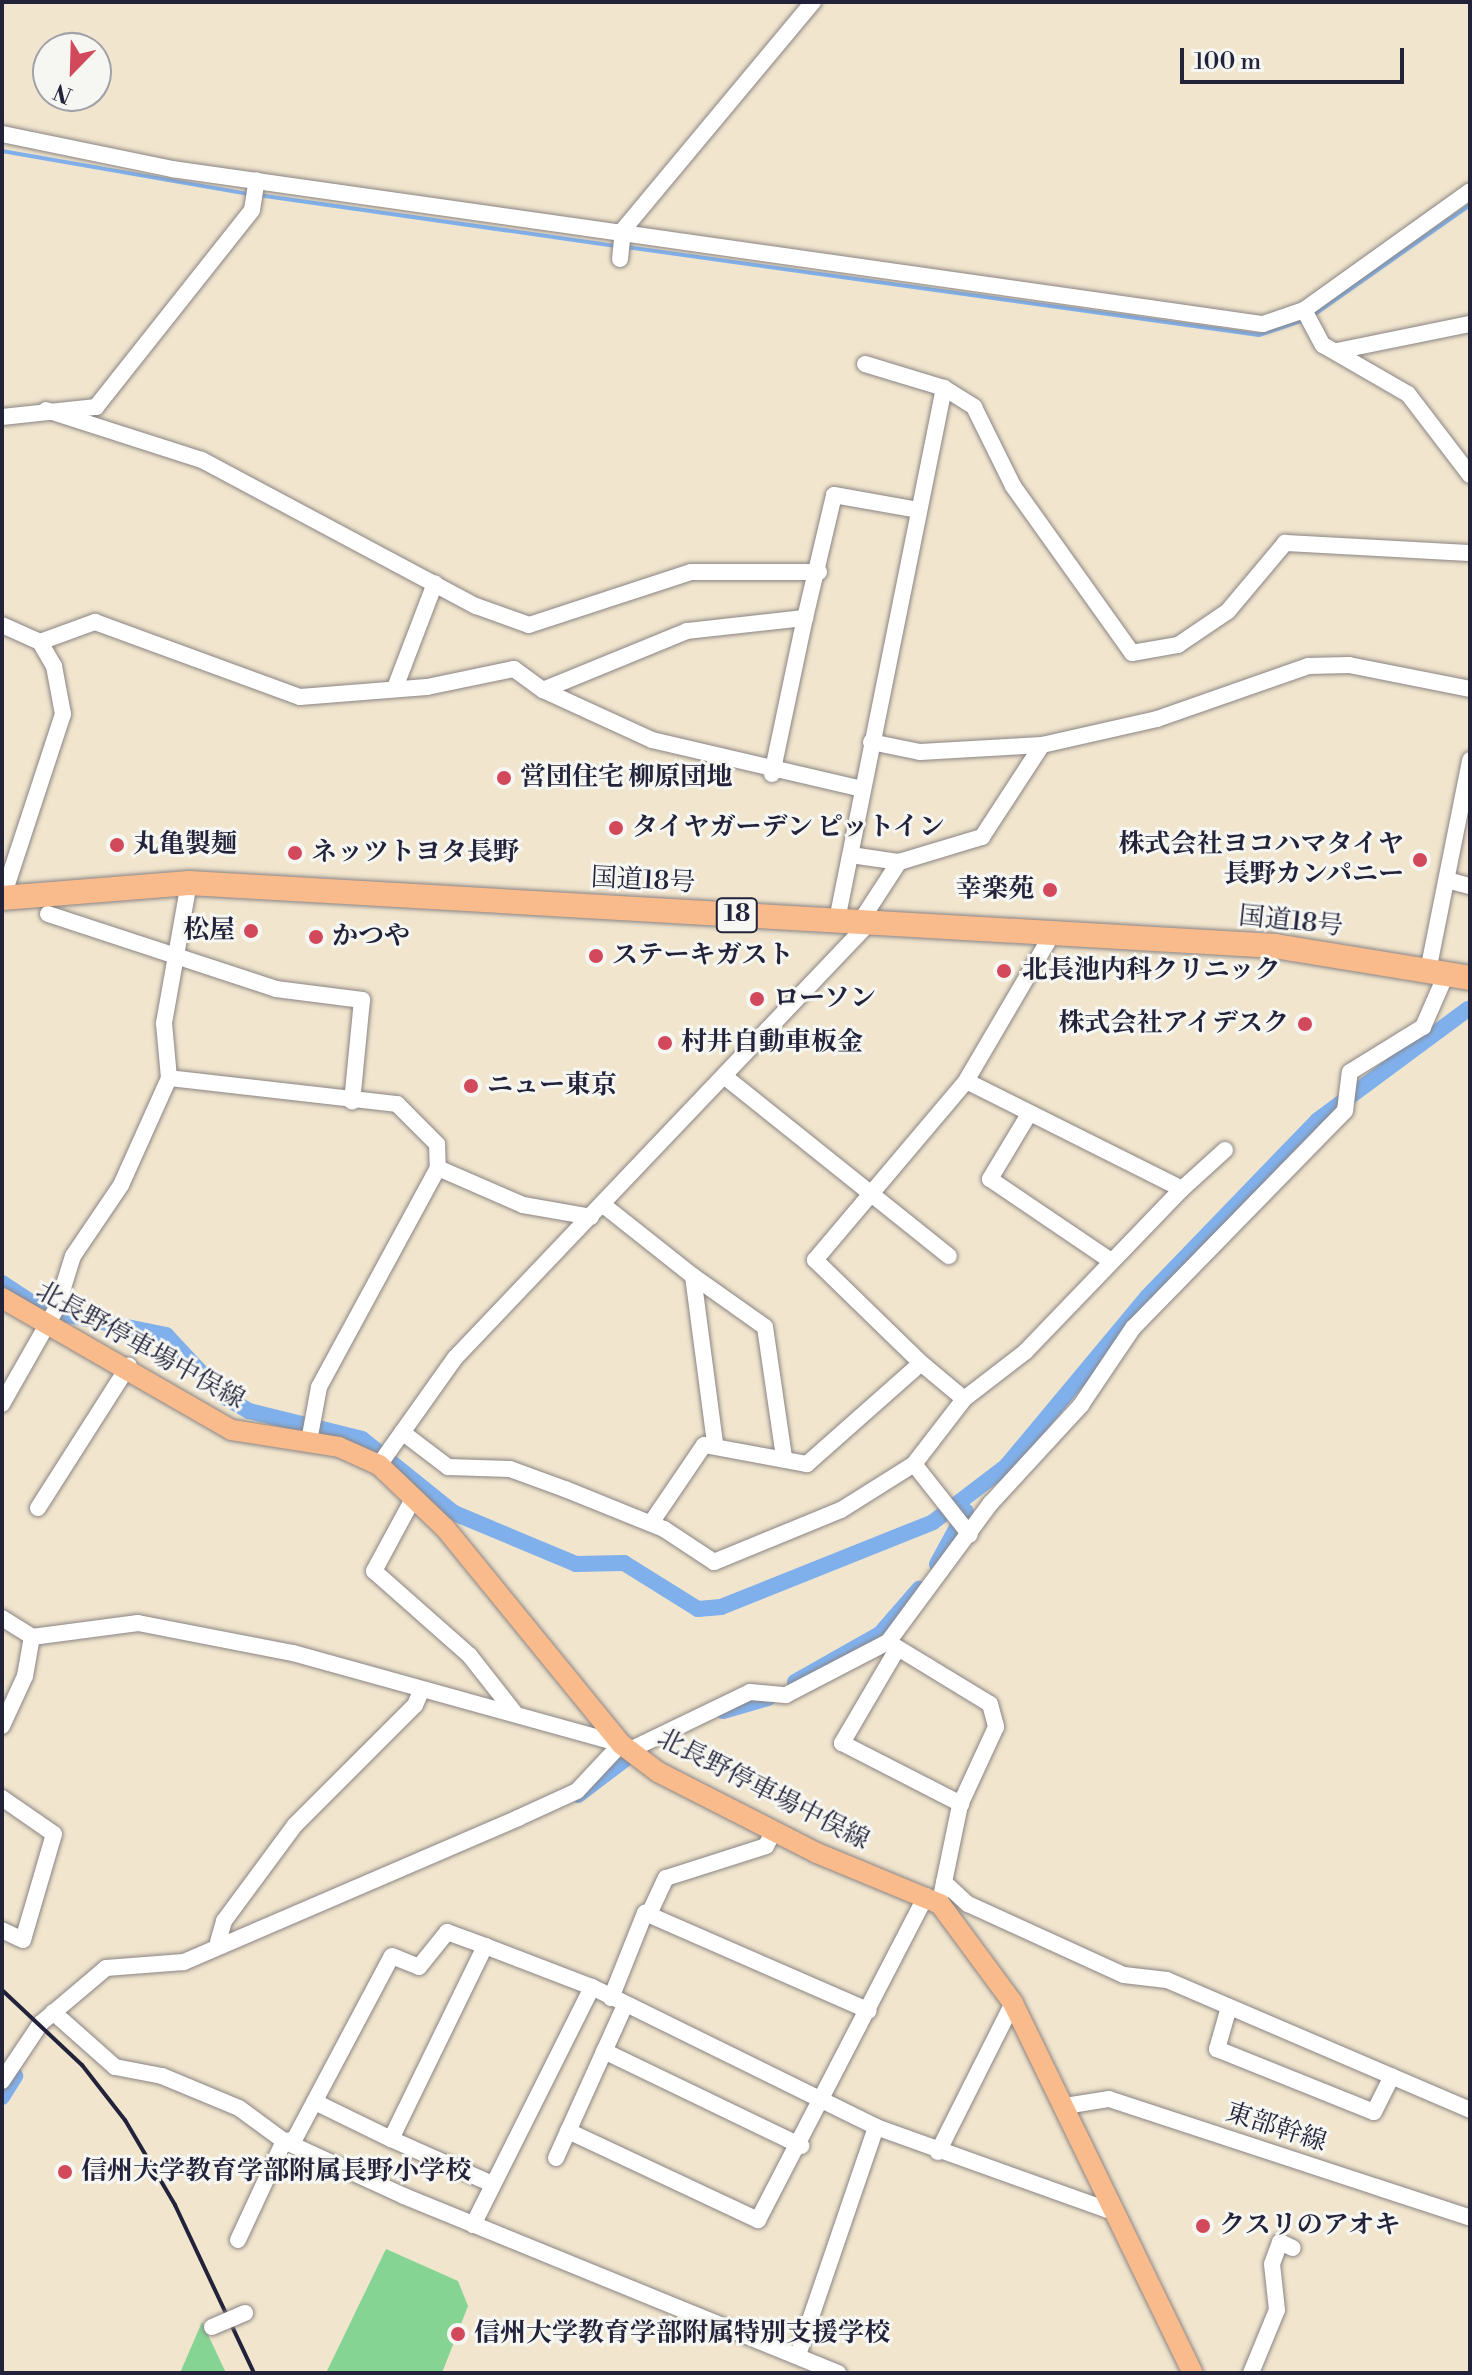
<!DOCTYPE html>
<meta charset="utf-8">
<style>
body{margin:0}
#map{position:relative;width:1472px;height:2375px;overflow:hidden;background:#f1e5cd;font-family:"Libre Bodoni","Noto Serif JP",serif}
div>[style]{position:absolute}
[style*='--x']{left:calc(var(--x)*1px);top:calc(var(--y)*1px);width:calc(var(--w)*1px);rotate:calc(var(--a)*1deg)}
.green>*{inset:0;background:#86d493}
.stream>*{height:4px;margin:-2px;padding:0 2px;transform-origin:2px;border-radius:2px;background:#80b0eb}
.canal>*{height:16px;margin:-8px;padding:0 8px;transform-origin:8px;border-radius:8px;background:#80b0eb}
.roads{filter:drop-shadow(0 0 2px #8a8484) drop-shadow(0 0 2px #8a8484)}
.minor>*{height:16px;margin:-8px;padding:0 8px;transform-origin:8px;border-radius:8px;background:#fff}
.major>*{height:20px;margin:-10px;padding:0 10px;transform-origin:10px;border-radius:10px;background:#fabb8c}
.highway>*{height:24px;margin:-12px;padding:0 12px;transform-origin:12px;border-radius:12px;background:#fabb8c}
.rail>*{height:4px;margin:-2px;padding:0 2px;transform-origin:2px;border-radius:2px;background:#22223b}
.bridges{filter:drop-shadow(0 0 2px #8a8484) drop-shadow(0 0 2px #8a8484)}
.minor-bridge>*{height:16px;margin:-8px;padding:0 8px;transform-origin:8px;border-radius:8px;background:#fff}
.dots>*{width:22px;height:22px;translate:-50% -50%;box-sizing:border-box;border:4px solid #f6f6f2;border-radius:50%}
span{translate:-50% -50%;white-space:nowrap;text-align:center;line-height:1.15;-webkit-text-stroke:6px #f6f6f2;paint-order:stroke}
.shield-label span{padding:2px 6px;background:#f6f6f2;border:2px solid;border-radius:6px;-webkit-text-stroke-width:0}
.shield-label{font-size:24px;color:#22223b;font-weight:700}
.poi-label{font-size:26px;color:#22223b;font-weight:700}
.left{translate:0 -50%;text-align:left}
.right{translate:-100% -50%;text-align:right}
.street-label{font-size:26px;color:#22223b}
.frame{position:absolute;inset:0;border:4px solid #22223b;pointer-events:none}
.north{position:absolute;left:32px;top:32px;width:80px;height:80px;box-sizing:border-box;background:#f6f6f2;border:2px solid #a1a1a9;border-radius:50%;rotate:203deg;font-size:22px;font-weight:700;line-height:32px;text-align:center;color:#22223b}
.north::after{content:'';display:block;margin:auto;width:28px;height:36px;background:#d1495b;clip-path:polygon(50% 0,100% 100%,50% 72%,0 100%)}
.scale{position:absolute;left:1180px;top:48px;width:224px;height:36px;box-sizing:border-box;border:4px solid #22223b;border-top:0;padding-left:10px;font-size:24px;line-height:28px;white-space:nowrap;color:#22223b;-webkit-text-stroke:6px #f6f6f2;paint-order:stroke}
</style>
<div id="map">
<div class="green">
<div style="clip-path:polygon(386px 2249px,458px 2281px,468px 2306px,442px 2373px,326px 2373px)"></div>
<div style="clip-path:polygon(202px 2322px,226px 2373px,180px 2373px)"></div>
</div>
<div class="stream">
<div style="--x:2;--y:151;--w:251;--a:9.9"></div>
<div style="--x:258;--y:195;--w:363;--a:8.1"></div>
<div style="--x:626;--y:247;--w:639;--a:7.91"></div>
<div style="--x:1259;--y:335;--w:47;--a:-18.4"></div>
<div style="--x:1312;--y:316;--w:193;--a:-35.1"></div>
</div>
<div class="canal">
<div style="--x:2;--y:1283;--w:49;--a:33.4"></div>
<div style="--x:43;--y:1310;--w:126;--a:11.5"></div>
<div style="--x:166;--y:1335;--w:83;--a:46.9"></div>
<div style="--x:223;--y:1396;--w:30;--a:30"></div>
<div style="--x:249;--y:1411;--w:116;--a:13.9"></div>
<div style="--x:362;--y:1439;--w:118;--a:38.8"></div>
<div style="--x:454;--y:1513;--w:132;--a:22.7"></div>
<div style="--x:576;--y:1564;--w:48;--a:-1.2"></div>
<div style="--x:624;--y:1563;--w:87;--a:31.9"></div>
<div style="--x:698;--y:1609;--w:23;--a:-5"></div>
<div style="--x:721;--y:1607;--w:228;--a:-21.8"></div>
<div style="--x:933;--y:1522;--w:96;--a:-37.3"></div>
<div style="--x:1003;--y:1470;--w:225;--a:-50.2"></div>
<div style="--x:1147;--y:1297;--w:246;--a:-46"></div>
<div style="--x:1318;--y:1120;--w:187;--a:-36.5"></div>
<div style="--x:937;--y:1564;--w:60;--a:-61.3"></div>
<div style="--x:795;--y:1682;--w:98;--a:-29.5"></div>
<div style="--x:880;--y:1634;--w:60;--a:-49.1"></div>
<div style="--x:723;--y:1711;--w:47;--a:-16.1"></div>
<div style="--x:578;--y:1795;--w:58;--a:-37.3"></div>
<div style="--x:2;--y:2097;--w:25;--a:-58"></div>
</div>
<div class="roads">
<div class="minor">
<div style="--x:2;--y:134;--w:174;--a:11.6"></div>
<div style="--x:172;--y:169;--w:1102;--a:8.09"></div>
<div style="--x:1263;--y:324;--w:43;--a:-18.9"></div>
<div style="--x:1304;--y:310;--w:204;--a:-35.6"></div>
<div style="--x:620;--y:259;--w:29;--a:-84"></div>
<div style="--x:623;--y:230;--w:297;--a:-50.2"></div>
<div style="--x:1304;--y:310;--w:40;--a:62"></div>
<div style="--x:1323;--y:345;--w:98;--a:30"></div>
<div style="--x:1408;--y:394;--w:102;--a:52.6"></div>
<div style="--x:1337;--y:351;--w:136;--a:-11.5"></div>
<div style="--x:865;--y:364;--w:83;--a:16.9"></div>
<div style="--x:944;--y:388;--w:36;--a:32"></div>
<div style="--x:974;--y:407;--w:88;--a:63.7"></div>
<div style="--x:1013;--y:486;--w:205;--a:54.5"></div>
<div style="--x:1132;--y:653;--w:47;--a:-9.9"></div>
<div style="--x:1178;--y:645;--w:60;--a:-34.2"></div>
<div style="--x:1228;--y:611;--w:89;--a:-50"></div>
<div style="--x:1285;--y:543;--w:185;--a:3.1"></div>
<div style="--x:46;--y:410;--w:164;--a:17.8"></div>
<div style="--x:202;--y:460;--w:310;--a:28.1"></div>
<div style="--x:476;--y:606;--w:56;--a:19.7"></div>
<div style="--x:529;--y:625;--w:170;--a:-18.1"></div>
<div style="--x:691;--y:572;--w:128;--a:0"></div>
<div style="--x:2;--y:417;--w:95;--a:-6.1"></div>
<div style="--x:96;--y:407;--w:251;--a:-51.6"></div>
<div style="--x:252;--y:210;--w:30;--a:-81"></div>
<div style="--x:2;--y:625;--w:42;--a:24.1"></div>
<div style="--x:40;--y:642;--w:28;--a:60"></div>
<div style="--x:54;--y:666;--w:49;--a:79.4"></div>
<div style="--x:63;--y:714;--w:196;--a:108.2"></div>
<div style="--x:40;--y:642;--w:59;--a:-20"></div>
<div style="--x:95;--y:622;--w:218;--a:20.1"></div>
<div style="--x:300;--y:697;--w:127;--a:-4.5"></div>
<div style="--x:427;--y:687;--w:89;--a:-11.7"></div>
<div style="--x:514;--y:669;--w:36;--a:36"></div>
<div style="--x:543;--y:690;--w:120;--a:24.6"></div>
<div style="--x:652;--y:740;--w:216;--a:13.1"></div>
<div style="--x:395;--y:688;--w:112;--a:-69.1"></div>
<div style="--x:543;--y:690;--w:156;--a:-22.3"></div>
<div style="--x:687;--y:631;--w:119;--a:-6.3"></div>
<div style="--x:805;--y:618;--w:126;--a:-76.7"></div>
<div style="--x:834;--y:495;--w:85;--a:10.1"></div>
<div style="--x:871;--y:742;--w:50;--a:11.5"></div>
<div style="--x:920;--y:752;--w:122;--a:-3.3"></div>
<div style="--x:772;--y:774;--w:159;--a:-78.1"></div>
<div style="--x:851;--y:855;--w:49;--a:8.3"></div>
<div style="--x:1447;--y:880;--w:24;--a:15"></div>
<div style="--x:48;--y:914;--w:240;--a:18.2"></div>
<div style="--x:276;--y:989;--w:87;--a:7.3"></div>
<div style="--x:362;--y:1000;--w:102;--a:95.6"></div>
<div style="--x:837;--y:920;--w:543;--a:-78.63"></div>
<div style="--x:860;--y:922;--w:72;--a:-57"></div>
<div style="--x:899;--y:862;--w:87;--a:-16.8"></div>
<div style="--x:982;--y:837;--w:110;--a:-56.9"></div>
<div style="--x:1042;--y:745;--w:118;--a:-12.7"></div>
<div style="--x:1157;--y:719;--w:160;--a:-19.3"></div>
<div style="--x:1308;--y:666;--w:41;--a:-1.4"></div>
<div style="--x:1349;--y:665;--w:123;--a:11.2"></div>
<div style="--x:1429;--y:966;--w:210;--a:-78.7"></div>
<div style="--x:724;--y:1076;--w:288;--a:38.7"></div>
<div style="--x:169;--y:1078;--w:229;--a:6.5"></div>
<div style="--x:397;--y:1104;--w:57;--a:45"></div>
<div style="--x:437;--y:1144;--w:24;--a:88"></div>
<div style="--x:1029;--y:1114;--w:76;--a:121"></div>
<div style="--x:990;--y:1179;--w:146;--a:34.1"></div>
<div style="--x:1182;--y:1189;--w:58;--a:-42.2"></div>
<div style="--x:602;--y:1204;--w:116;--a:38.4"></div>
<div style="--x:693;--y:1276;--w:167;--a:82.5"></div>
<div style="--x:693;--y:1276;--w:88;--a:35.3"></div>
<div style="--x:765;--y:1327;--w:132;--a:81.7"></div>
<div style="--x:921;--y:1363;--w:148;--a:-135.8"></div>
<div style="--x:815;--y:1260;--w:234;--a:-49.8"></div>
<div style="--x:966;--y:1081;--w:172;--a:-59.6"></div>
<div style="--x:2;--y:1404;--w:112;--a:-60.4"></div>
<div style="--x:57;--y:1307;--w:53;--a:-72.6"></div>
<div style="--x:73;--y:1256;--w:86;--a:-55.9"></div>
<div style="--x:121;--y:1185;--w:117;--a:-65.8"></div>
<div style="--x:169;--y:1078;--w:55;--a:-95.2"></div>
<div style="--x:164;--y:1023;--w:142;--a:-79.9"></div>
<div style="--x:402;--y:1432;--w:58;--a:37.3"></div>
<div style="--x:448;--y:1467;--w:62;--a:1.8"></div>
<div style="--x:510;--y:1469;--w:59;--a:20"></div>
<div style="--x:565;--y:1489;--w:107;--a:22"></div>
<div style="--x:664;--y:1529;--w:60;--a:33.4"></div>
<div style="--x:714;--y:1562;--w:137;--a:-22.3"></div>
<div style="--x:841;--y:1510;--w:86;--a:-32.2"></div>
<div style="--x:914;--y:1464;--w:82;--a:-52.4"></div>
<div style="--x:964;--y:1399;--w:77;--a:-37.6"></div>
<div style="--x:1025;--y:1352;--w:226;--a:-46.1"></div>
<div style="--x:1182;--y:1189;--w:241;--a:-153.4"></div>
<div style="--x:309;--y:1441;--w:55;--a:-79.5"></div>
<div style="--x:319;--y:1387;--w:249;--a:-61.5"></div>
<div style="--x:438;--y:1168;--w:93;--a:23.5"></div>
<div style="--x:523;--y:1205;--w:69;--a:10"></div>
<div style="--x:914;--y:1464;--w:90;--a:51.7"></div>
<div style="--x:379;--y:1465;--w:131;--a:-54.6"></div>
<div style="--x:455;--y:1358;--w:601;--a:-46.42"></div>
<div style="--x:414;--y:1497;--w:84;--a:118.4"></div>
<div style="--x:374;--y:1571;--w:128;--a:41.5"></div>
<div style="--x:470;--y:1656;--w:71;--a:51.8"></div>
<div style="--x:38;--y:1508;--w:169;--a:-57.5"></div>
<div style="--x:651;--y:1523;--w:94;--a:-55.8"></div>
<div style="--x:704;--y:1445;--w:105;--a:10.5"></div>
<div style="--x:807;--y:1464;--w:152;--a:-41.5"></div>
<div style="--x:921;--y:1363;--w:56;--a:39.9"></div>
<div style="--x:2;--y:1618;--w:36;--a:32"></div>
<div style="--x:32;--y:1637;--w:107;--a:-7.5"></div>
<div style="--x:138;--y:1623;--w:158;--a:11"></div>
<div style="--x:293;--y:1653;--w:340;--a:15.5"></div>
<div style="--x:888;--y:1642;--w:119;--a:31.3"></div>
<div style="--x:990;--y:1704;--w:24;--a:75"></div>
<div style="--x:996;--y:1727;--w:86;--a:114.8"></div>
<div style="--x:960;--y:1805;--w:89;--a:101.7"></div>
<div style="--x:896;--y:1651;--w:107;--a:120.4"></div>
<div style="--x:842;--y:1743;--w:134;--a:27.1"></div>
<div style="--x:2;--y:1726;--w:55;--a:-65.3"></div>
<div style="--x:25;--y:1676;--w:40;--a:-80"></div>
<div style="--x:630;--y:1750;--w:133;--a:-25.8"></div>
<div style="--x:750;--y:1692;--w:36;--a:5"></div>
<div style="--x:786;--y:1695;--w:115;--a:-27.5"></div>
<div style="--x:888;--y:1642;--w:173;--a:-53.5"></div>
<div style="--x:991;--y:1503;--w:133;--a:-47.4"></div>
<div style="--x:1081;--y:1405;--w:93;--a:-56"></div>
<div style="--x:1133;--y:1328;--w:303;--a:-45.7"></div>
<div style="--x:1345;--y:1111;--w:39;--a:-83"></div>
<div style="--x:1350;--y:1072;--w:86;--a:-31.7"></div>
<div style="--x:1423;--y:1027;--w:60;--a:-66.4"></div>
<div style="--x:2;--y:1798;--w:63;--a:34.7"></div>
<div style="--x:54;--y:1834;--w:110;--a:106.3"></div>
<div style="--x:23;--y:1940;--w:23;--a:-155"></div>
<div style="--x:944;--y:1882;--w:33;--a:43"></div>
<div style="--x:968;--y:1904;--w:171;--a:24.5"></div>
<div style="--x:1124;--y:1975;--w:43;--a:6.6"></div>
<div style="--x:1167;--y:1980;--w:330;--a:23.2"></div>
<div style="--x:649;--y:1914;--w:40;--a:-65"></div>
<div style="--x:666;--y:1878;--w:105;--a:-17.7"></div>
<div style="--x:766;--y:1846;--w:18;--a:-63"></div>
<div style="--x:218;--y:1942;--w:22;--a:-74"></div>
<div style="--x:224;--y:1921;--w:119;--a:-53.5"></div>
<div style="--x:295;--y:1825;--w:170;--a:-45"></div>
<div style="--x:415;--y:1705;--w:17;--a:-66"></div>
<div style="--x:611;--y:1998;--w:92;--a:-68.2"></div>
<div style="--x:645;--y:1913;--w:244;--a:23.6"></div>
<div style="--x:1229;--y:2007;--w:44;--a:105.9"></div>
<div style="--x:1217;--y:2049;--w:169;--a:21.9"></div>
<div style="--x:1374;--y:2112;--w:40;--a:-63.4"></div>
<div style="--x:53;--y:2012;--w:83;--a:41.6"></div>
<div style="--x:115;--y:2067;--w:48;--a:10.8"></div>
<div style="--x:162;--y:2076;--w:83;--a:22.6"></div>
<div style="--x:239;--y:2108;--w:56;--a:36.3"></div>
<div style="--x:284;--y:2141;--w:132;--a:24.6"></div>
<div style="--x:404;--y:2196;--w:469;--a:22.2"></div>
<div style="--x:604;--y:2051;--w:219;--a:25.7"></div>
<div style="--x:2;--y:2081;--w:70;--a:-56.1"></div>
<div style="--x:41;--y:2023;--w:85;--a:-40.2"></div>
<div style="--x:106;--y:1968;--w:78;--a:-4.4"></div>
<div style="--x:184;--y:1962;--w:364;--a:-23.3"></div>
<div style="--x:518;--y:1818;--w:65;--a:-24.6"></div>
<div style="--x:577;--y:1791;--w:64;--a:-46.9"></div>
<div style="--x:315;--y:2102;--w:85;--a:26"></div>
<div style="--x:391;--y:2139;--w:215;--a:-64"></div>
<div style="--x:485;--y:1946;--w:115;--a:21"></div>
<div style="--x:592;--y:1987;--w:317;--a:26.2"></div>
<div style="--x:876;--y:2127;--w:252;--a:19.7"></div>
<div style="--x:1065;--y:2106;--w:45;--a:-9"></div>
<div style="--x:1109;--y:2099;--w:380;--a:18.2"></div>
<div style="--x:568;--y:2131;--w:210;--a:25.1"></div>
<div style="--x:758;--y:2220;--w:365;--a:-62.6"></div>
<div style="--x:391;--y:2139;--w:111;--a:24"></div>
<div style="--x:938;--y:2152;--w:167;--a:-63.3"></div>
<div style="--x:556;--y:2158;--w:168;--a:-65.7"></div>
<div style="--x:473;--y:2225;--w:266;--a:-63.4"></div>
<div style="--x:238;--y:2240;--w:109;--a:-65.1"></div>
<div style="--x:284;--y:2141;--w:10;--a:-6"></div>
<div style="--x:294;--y:2140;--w:208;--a:-62"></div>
<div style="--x:392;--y:1956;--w:29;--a:22"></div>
<div style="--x:419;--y:1967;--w:45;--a:-51.3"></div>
<div style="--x:447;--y:1932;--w:40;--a:20.2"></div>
<div style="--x:798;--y:2355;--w:241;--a:-71.1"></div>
<div style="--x:1251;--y:2373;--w:68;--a:-67.6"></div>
<div style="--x:1277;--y:2310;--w:46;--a:-96.2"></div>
<div style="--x:1272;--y:2264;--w:23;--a:-70"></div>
<div style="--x:1280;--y:2242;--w:14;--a:25"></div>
</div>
<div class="major">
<div style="--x:2;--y:1298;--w:265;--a:29.9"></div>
<div style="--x:232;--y:1430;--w:108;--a:9"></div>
<div style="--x:339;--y:1447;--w:44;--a:24.2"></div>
<div style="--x:379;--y:1465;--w:91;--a:43.7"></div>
<div style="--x:445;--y:1528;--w:279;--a:50.8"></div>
<div style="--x:621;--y:1744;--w:46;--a:37.1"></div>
<div style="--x:658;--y:1772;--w:178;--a:27"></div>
<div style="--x:817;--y:1853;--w:133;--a:22.5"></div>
<div style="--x:940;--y:1904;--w:123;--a:53.6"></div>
<div style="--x:1013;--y:2003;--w:411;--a:64.1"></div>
</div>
<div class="highway">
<div style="--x:2;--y:898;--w:188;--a:-4.6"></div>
<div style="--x:189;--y:883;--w:1088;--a:3.32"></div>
<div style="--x:1275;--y:946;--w:198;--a:9.3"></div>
</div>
</div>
<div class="rail">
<div style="--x:2;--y:1990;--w:110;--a:43.2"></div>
<div style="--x:82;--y:2065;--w:70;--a:52"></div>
<div style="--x:125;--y:2120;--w:99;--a:59.5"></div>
<div style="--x:175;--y:2205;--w:186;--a:64.8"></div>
</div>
<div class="bridges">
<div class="minor-bridge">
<div style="--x:212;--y:2327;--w:36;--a:-23"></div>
</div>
</div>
<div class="dots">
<div style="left:504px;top:778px;background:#d1495b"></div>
<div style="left:616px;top:828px;background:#d1495b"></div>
<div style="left:117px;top:845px;background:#d1495b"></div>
<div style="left:295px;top:853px;background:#d1495b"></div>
<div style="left:1420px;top:860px;background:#d1495b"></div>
<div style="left:1050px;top:890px;background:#d1495b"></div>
<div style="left:251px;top:931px;background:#d1495b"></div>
<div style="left:316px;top:937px;background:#d1495b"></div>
<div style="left:596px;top:956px;background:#d1495b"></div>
<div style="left:1004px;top:971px;background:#d1495b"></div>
<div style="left:757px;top:999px;background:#d1495b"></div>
<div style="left:1305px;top:1024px;background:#d1495b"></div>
<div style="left:665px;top:1043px;background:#d1495b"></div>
<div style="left:471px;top:1086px;background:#d1495b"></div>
<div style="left:65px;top:2172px;background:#d1495b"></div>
<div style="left:1203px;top:2226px;background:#d1495b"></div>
<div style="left:458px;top:2334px;background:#d1495b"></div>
</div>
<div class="shield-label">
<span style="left:737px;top:915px">18</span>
</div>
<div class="poi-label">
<span class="left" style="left:520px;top:778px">営団住宅 柳原団地</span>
<span class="left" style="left:632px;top:828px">タイヤガーデン ピットイン</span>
<span class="left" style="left:133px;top:845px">丸亀製麺</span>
<span class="right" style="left:1404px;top:860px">株式会社ヨコハマタイヤ<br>長野カンパニー</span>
<span class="left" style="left:311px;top:853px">ネッツトヨタ長野</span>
<span class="right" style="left:1034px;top:890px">幸楽苑</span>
<span class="right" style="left:235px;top:931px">松屋</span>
<span class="left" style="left:332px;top:937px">かつや</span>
<span class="left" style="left:612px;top:956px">ステーキガスト</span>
<span class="left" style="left:1022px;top:971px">北長池内科クリニック</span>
<span class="left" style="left:773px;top:999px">ローソン</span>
<span class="right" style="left:1289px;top:1024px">株式会社アイデスク</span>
<span class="left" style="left:681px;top:1043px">村井自動車板金</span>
<span class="left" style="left:487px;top:1086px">ニュー東京</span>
<span class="left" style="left:81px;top:2172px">信州大学教育学部附属長野小学校</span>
<span class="left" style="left:1219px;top:2226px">クスリのアオキ</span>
<span class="left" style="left:474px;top:2334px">信州大学教育学部附属特別支援学校</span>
</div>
<div class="street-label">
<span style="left:643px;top:881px;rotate:3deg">国道18号</span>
<span style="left:1291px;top:922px;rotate:6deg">国道18号</span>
<span style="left:140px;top:1346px;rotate:29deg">北長野停車場中俣線</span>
<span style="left:763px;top:1790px;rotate:27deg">北長野停車場中俣線</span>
<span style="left:1276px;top:2128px;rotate:18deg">東部幹線</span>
</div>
<div class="frame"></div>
<div class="north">N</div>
<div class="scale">100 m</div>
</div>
